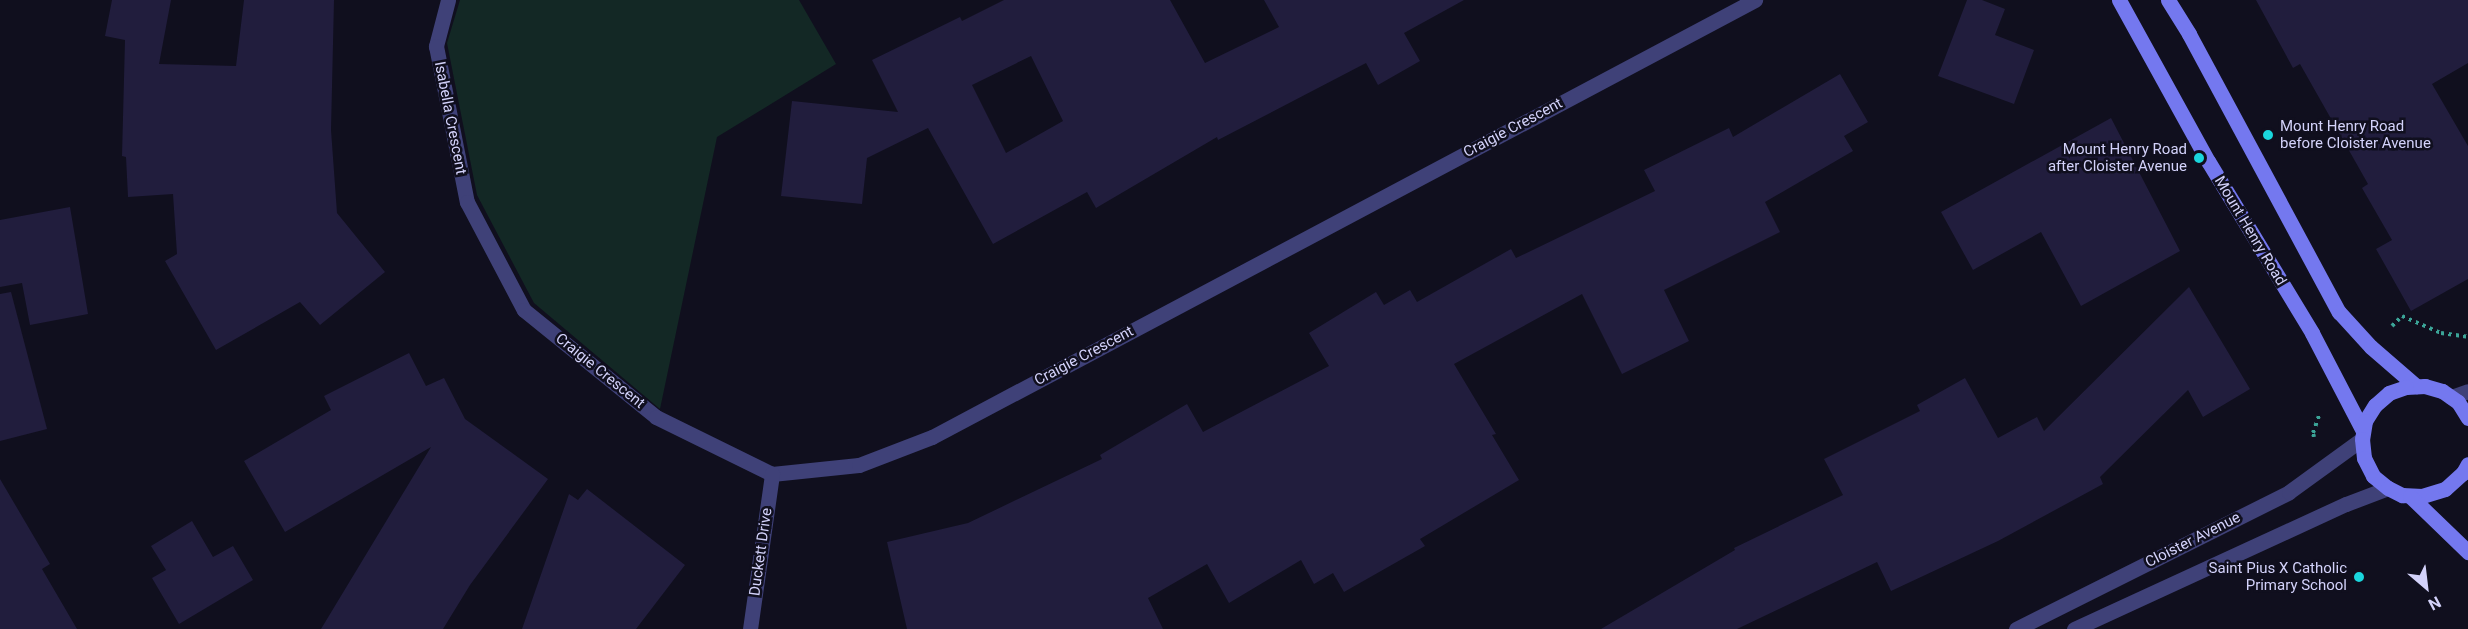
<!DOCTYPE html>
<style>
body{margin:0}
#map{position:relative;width:2468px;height:629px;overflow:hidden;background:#100f1e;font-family:Roboto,sans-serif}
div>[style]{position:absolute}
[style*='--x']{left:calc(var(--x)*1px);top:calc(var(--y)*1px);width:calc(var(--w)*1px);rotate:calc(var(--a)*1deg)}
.green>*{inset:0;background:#132825}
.building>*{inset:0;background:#211d3d}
.path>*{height:4px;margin-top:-2px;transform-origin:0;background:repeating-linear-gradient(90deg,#3ba497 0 3px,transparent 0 7.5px)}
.street>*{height:15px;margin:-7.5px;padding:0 7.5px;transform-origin:7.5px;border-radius:7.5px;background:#3f4178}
.secondary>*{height:15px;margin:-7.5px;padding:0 7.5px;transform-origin:7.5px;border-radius:7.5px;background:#7478ef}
.dots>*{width:16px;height:16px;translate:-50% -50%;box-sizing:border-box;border:3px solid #100f1e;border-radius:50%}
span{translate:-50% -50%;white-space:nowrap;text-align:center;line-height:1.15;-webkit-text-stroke:5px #100f1e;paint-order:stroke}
.street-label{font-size:15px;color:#d3d2fa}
.poi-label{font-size:15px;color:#d3d2fa}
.left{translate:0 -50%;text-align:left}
.right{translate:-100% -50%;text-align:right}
.north{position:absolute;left:2396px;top:557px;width:60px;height:60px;-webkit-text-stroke:4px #100f1e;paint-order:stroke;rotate:152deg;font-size:16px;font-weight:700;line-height:24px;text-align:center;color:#d3d2fa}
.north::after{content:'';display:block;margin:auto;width:21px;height:27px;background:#d3d2fa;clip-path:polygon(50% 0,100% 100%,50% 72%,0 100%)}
</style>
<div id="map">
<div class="green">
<div style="clip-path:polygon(460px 0,799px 0,836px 64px,717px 137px,660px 409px,534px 303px,477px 195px,447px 43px)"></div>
</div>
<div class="building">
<div style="clip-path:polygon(112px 0,171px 0,159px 64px,236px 66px,244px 0,334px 0,331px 130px,337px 213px,385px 272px,320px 325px,300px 302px,216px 350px,165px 261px,177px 254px,173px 194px,128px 197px,126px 157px,122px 156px,125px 40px,105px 36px)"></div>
<div style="clip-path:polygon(evenodd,1004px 0,1170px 0,1205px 63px,1279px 27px,1264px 0,1464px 0,1404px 33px,1420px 61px,1378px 85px,1366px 63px,1218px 140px,1217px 137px,1096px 208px,1087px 192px,993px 244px,928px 128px,867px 158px,862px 204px,781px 196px,792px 101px,898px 112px,872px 60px,960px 17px,962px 21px,1004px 0,1031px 56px,1063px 121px,1006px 153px,972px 85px,1031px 56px)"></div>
<div style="clip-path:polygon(1967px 0,1982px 0,2005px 9px,1995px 35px,2034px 50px,2014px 104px,1938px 76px)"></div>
<div style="clip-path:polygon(2256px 0,2468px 0,2468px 63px,2432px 84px,2468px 146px,2468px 279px,2411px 311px,2376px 249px,2392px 240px,2362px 188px,2368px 184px,2300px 64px,2293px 68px)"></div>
<div style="clip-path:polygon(1840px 74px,1868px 122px,1844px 136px,1853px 151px,1765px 202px,1780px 232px,1664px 290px,1689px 341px,1622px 374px,1582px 294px,1454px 364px,1496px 434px,1492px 435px,1519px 480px,1420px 539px,1425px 546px,1344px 592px,1333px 573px,1314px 584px,1301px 560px,1229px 603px,1207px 564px,1148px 598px,1163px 629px,907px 629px,887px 542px,968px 523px,1102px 459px,1100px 455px,1187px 404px,1203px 432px,1329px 366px,1309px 333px,1376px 292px,1384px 305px,1410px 290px,1417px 302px,1511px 249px,1516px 258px,1655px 191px,1644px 170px,1729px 128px,1733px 137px)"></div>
<div style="clip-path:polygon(2111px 118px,2180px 251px,2081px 306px,2041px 232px,1973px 270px,1941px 212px)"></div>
<div style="clip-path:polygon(70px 207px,88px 314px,30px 325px,22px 283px,0 287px,0 220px)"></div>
<div style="clip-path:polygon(2189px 287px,2250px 389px,2203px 417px,2188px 390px,2100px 477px,2103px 484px,1998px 541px,1891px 591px,1877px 562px,1737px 629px,1601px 629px,1735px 550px,1734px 548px,1843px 495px,1824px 459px,1920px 411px,1917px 405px,1965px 378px,1998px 438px,2037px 417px,2044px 431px)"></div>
<div style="clip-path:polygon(11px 292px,47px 429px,0 441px,0 294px)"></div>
<div style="clip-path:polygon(409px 353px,426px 386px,444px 378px,465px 419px,548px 479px,470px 585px,443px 629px,321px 629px,431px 447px,285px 532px,244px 461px,331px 410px,324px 396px)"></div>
<div style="clip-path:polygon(0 479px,50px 564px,42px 569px,77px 629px,0 629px)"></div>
<div style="clip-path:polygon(587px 489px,685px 565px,636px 629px,522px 629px,569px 494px,578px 500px)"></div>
<div style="clip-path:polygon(192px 521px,213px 557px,233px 546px,253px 580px,179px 624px,152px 578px,166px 570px,151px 546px)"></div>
</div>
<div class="path">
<div style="--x:2392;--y:326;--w:14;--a:-45"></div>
<div style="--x:2402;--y:316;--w:43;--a:23.6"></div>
<div style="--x:2441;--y:333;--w:27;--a:8"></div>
<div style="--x:2314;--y:437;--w:4;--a:-104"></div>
<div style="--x:2313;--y:433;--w:21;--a:-71"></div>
</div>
<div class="street">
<div style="--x:448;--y:0;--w:48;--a:104.6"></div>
<div style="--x:436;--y:46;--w:159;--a:78.8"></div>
<div style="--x:467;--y:202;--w:122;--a:62.2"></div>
<div style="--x:524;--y:310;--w:170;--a:39"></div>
<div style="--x:656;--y:417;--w:129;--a:26.2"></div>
<div style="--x:772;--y:474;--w:87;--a:-5.9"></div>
<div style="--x:859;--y:465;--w:78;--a:-21"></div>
<div style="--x:932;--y:437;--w:932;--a:-27.97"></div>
<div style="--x:2451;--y:397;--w:18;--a:-19"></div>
<div style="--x:750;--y:629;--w:157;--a:-81.9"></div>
<div style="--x:2016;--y:629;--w:305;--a:-26.6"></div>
<div style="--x:2289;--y:492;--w:90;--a:-36"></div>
<div style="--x:2074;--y:629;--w:299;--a:-24.7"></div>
<div style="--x:2346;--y:504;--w:45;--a:-20.9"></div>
</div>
<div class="secondary">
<div style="--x:2119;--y:0;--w:184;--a:61.1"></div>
<div style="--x:2208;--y:161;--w:201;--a:58.8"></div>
<div style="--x:2312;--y:333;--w:110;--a:62.5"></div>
<div style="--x:2168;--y:0;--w:40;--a:58"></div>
<div style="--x:2189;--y:34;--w:316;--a:61.7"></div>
<div style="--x:2339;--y:312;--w:47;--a:47.6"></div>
<div style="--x:2371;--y:347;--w:60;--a:40.9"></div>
<div style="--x:2468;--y:418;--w:19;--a:-122"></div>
<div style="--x:2458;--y:402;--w:19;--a:-145"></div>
<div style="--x:2442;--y:391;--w:18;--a:-164"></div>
<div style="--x:2425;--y:386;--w:19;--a:177"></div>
<div style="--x:2406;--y:387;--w:18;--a:161"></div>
<div style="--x:2389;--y:393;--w:18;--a:139"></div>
<div style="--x:2375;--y:405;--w:19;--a:122"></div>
<div style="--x:2365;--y:421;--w:18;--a:99"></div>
<div style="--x:2362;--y:439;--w:19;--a:84"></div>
<div style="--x:2364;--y:458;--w:20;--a:63"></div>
<div style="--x:2373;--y:476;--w:19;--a:39"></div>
<div style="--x:2388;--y:488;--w:16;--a:27"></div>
<div style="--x:2402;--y:495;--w:20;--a:3"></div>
<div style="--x:2422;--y:496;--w:24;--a:-17"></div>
<div style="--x:2445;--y:489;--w:24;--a:-42"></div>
<div style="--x:2463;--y:473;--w:10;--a:-61"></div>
<div style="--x:2410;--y:496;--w:81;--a:44"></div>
</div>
<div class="dots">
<div style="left:2268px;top:135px;background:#1ad6dd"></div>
<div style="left:2199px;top:158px;background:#1ad6dd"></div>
<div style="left:2359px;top:577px;background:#1ad6dd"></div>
</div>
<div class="street-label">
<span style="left:450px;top:118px;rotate:79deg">Isabella Crescent</span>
<span style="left:1513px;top:128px;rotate:-28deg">Craigie Crescent</span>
<span style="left:2250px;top:231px;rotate:59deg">Mount Henry Road</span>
<span style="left:1084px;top:356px;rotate:-28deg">Craigie Crescent</span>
<span style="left:600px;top:371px;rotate:39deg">Craigie Crescent</span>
<span style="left:2193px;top:540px;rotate:-27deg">Cloister Avenue</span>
<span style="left:761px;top:552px;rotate:-82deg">Duckett Drive</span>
</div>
<div class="poi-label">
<span class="left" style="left:2280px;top:135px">Mount Henry Road<br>before Cloister Avenue</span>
<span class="right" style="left:2187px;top:158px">Mount Henry Road<br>after Cloister Avenue</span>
<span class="right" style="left:2347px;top:577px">Saint Pius X Catholic<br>Primary School</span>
</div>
<div class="north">N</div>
</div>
